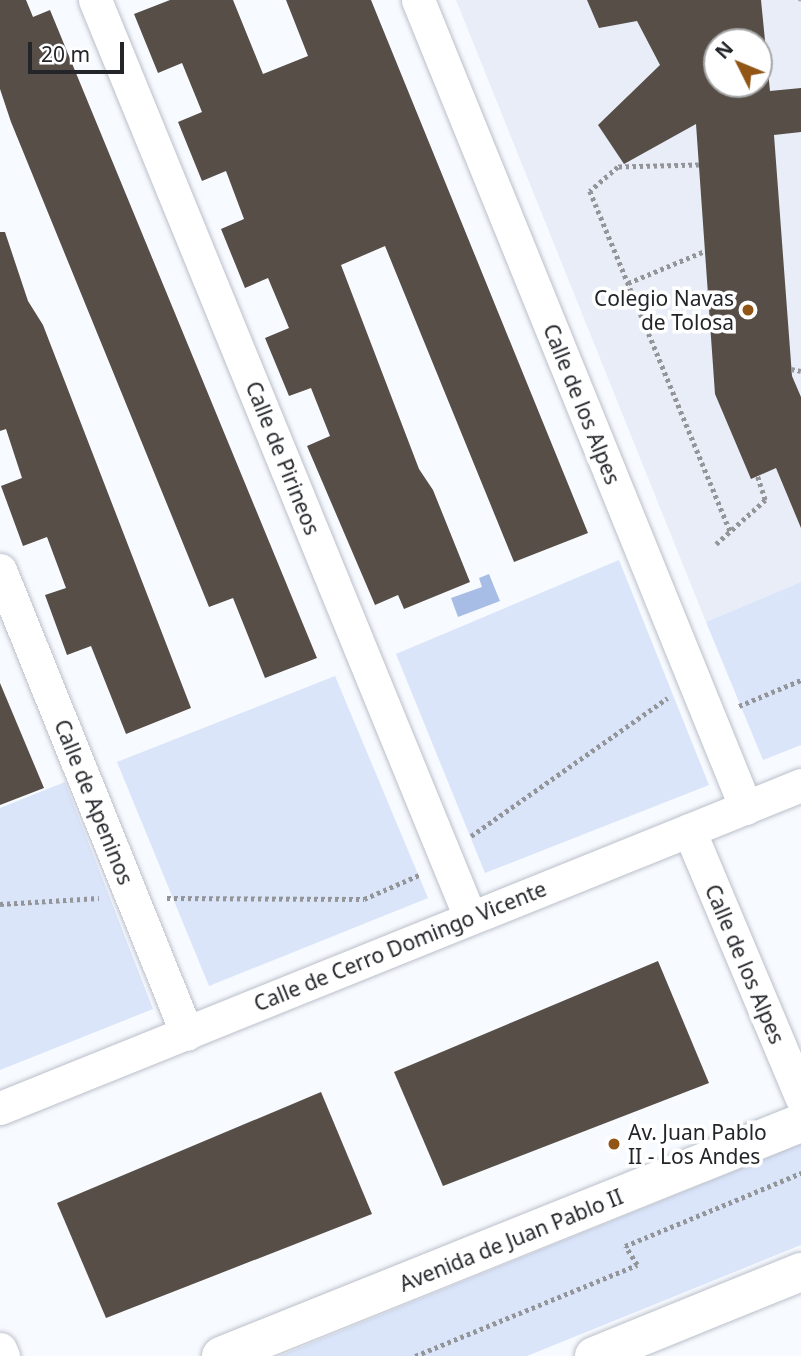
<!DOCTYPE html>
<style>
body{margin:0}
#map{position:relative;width:801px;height:1356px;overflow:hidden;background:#f7fafe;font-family:"Noto Sans",sans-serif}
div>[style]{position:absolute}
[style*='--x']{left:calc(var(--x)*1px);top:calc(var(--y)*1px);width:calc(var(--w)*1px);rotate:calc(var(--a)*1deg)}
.built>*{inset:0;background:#e8edf8}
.green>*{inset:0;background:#dae5fa}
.water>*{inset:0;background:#a8bde6}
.building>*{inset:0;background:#564e47}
.path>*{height:4.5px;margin-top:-2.25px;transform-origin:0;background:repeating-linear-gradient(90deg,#939599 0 3.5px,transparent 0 7px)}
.roads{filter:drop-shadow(0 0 2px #babfca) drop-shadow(0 0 2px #babfca)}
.minor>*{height:33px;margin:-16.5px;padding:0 16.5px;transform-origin:16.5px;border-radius:16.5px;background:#fff}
.tertiary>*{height:38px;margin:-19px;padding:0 19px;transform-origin:19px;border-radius:19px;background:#fff}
.dots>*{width:19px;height:19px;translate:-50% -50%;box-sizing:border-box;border:4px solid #fff;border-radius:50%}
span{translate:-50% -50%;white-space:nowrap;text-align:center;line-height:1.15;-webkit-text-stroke:7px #fff;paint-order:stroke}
.poi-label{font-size:21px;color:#232529}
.right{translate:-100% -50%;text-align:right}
.left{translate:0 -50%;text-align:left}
.street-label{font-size:21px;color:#232529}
.north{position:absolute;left:703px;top:28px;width:70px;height:70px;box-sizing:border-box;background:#fff;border:2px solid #a7a8a9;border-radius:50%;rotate:313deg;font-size:19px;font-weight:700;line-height:28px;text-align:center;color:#232529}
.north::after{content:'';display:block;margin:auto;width:24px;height:32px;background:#915515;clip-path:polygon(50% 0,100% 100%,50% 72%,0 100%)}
.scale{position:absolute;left:28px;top:42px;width:96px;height:32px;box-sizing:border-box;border:4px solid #232529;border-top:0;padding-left:9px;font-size:21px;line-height:24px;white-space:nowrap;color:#232529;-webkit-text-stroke:5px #fff;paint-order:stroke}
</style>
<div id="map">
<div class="built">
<div style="clip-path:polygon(evenodd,456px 0,801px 0,801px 582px,706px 622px,456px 0,717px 42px,759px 42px,759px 84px,717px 84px,717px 42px)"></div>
</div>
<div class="green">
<div style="clip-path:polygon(619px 560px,709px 785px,485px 873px,396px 654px)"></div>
<div style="clip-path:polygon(801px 582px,801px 745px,763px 760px,706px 622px)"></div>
<div style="clip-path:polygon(335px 676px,428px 898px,209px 986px,117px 762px)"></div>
<div style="clip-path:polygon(65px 782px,153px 1009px,0 1070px,0 808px)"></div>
<div style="clip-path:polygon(801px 1144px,801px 1245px,527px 1356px,279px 1356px)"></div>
</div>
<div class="water">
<div style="clip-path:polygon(489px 574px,500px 601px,458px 617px,451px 598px,482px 587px,479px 578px)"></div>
</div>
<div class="building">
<div style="clip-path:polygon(0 0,26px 0,33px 17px,50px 10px,317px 658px,265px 678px,233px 598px,209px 607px,11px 122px,0 89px)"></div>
<div style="clip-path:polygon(170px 0,233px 0,263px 74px,308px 56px,286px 0,371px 0,588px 533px,514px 562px,385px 246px,341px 265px,419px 469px,433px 490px,470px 582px,404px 609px,398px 595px,375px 605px,307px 446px,330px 436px,311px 388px,289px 396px,265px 338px,289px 328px,268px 278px,245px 288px,221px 229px,244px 219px,226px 171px,202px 181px,178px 122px,202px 112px,182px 63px,158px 73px,134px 14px)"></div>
<div style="clip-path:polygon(evenodd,587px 0,761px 0,770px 91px,801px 88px,801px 132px,774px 135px,792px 376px,801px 397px,801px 528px,776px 468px,751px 479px,715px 394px,696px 124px,624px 164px,598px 125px,660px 65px,637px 21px,599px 28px,587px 0,717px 42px,759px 42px,759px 84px,717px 84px,717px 42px)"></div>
<div style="clip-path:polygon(0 232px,5px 232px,28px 301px,43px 325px,191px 708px,126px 734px,91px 646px,67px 655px,45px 595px,66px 588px,47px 537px,23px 546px,1px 486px,22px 478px,6px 429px,0 431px)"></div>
<div style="clip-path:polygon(0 683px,44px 788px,0 805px)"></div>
<div style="clip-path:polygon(658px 961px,709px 1083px,443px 1186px,394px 1072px)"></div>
<div style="clip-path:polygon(321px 1092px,372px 1214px,106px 1318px,57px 1203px)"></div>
</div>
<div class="path">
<div style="--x:801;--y:0;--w:1;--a:90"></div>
<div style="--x:699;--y:165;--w:81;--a:178.6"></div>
<div style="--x:618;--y:167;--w:37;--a:139"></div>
<div style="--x:590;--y:191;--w:368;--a:67.6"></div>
<div style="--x:628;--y:283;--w:83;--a:-22.6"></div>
<div style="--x:791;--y:369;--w:10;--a:11"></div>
<div style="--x:716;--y:544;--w:66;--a:-41.9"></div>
<div style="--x:765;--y:500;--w:25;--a:-108"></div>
<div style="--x:739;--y:706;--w:67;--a:-22.8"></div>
<div style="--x:471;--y:836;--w:240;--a:-35.1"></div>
<div style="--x:167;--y:898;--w:197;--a:0.3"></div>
<div style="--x:364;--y:899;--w:60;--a:-23.6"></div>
<div style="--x:0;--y:904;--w:99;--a:-3.5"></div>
<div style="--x:415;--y:1356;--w:240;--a:-22.3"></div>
<div style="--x:637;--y:1265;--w:22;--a:-122"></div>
<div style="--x:625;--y:1246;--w:191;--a:-22.5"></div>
</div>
<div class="roads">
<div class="minor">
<div style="--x:95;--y:0;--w:991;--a:67.76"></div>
<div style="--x:418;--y:0;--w:872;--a:67.91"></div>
<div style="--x:0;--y:570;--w:500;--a:68.05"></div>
<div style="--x:689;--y:830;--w:290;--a:67.2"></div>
<div style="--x:0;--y:1108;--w:864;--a:-21.96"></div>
<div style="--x:0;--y:1349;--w:8;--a:67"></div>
</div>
<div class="tertiary">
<div style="--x:221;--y:1356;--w:625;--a:-21.89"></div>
<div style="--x:594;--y:1356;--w:223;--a:-22.1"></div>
</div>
</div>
<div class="dots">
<div style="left:748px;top:310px;background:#915515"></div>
<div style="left:614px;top:1144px;background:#915515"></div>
</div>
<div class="poi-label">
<span class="right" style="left:734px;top:310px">Colegio Navas<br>de Tolosa</span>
<span class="left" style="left:628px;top:1144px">Av. Juan Pablo<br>II - Los Andes</span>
</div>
<div class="street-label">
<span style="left:582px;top:404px;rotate:68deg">Calle de los Alpes</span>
<span style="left:283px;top:458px;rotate:68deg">Calle de Pirineos</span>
<span style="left:94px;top:802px;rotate:68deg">Calle de Apeninos</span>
<span style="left:400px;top:946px;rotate:-22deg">Calle de Cerro Domingo Vicente</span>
<span style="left:745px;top:964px;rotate:67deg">Calle de los Alpes</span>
<span style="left:511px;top:1240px;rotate:-22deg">Avenida de Juan Pablo II</span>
</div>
<div class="north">N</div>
<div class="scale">20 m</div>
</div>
